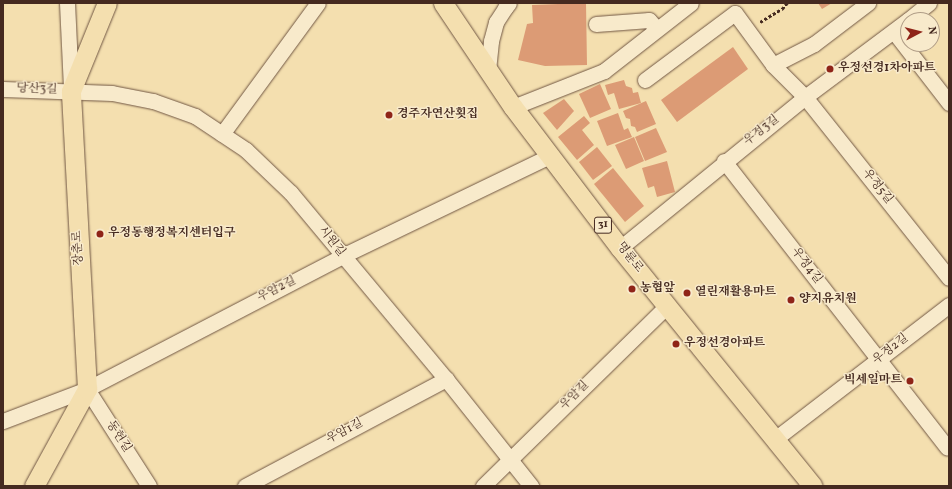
<!DOCTYPE html>
<meta charset="utf-8">
<style>
body{margin:0}
#map{position:relative;width:952px;height:489px;overflow:hidden;background:#f4dfaf;font-family:Vollkorn,"Noto Serif KR",serif}
div>[style]{position:absolute}
[style*='--x']{left:calc(var(--x)*1px);top:calc(var(--y)*1px);width:calc(var(--w)*1px);rotate:calc(var(--a)*1deg)}
.building>*{inset:0;background:#dc9b75}
.path>*{height:2.5px;margin-top:-1.25px;transform-origin:0;background:repeating-linear-gradient(90deg,#452a20 0 3px,transparent 0 5px)}
.roads{filter:drop-shadow(0 0 1px #715744) drop-shadow(0 0 1px #715744)}
.minor>*{height:15px;margin:-7.5px;padding:0 7.5px;transform-origin:7.5px;border-radius:7.5px;background:#f8eacb}
.major>*{height:19px;margin:-9.5px;padding:0 9.5px;transform-origin:9.5px;border-radius:9.5px;background:#f4dfaf}
.dots>*{width:11px;height:11px;translate:-50% -50%;box-sizing:border-box;border:2px solid #f8eacb;border-radius:50%}
span{translate:-50% -50%;white-space:nowrap;text-align:center;line-height:1.15;-webkit-text-stroke:3px #f8eacb;paint-order:stroke}
.shield-label span{padding:1px 3px;background:#f8eacb;border:1px solid;border-radius:3px;-webkit-text-stroke-width:0}
.shield-label{font-size:11px;color:#452a20;font-weight:700}
.poi-label{font-size:12px;color:#452a20;font-weight:700}
.left{translate:0 -50%;text-align:left}
.right{translate:-100% -50%;text-align:right}
.street-label{font-size:12px;color:#452a20}
.frame{position:absolute;inset:0;border:4px solid #452a20;pointer-events:none}
.north{position:absolute;left:900px;top:12px;width:40px;height:40px;box-sizing:border-box;background:#f8eacb;border:1px solid #b09d87;border-radius:50%;rotate:83deg;font-size:11px;font-weight:700;line-height:16px;text-align:center;color:#452a20}
.north::after{content:'';display:block;margin:auto;width:14px;height:18px;background:#8f2418;clip-path:polygon(50% 0,100% 100%,50% 72%,0 100%)}
</style>
<div id="map">
<div class="building">
<div style="clip-path:polygon(584px 3px,586px 3px,587px 65px,545px 66px,518px 60px,527px 24px,533px 23px,532px 5px)"></div>
<div style="clip-path:polygon(818px 3px,832px 3px,822px 9px)"></div>
<div style="clip-path:polygon(733px 47px,748px 69px,677px 122px,661px 100px)"></div>
<div style="clip-path:polygon(624px 80px,626px 86px,632px 88px,633px 93px,638px 92px,641px 103px,619px 109px,614px 93px,608px 95px,605px 85px)"></div>
<div style="clip-path:polygon(600px 84px,611px 109px,590px 118px,579px 94px)"></div>
<div style="clip-path:polygon(564px 99px,574px 111px,557px 130px,543px 113px)"></div>
<div style="clip-path:polygon(646px 101px,656px 124px,637px 132px,635px 127px,631px 126px,630px 119px,626px 118px,623px 111px)"></div>
<div style="clip-path:polygon(618px 113px,624px 130px,628px 128px,632px 137px,607px 146px,597px 121px)"></div>
<div style="clip-path:polygon(584px 116px,590px 123px,582px 130px,594px 145px,577px 160px,558px 137px)"></div>
<div style="clip-path:polygon(656px 128px,667px 152px,645px 161px,635px 137px)"></div>
<div style="clip-path:polygon(634px 137px,644px 161px,626px 169px,615px 145px)"></div>
<div style="clip-path:polygon(597px 147px,612px 166px,593px 180px,579px 162px)"></div>
<div style="clip-path:polygon(667px 161px,675px 192px,657px 197px,654px 186px,648px 188px,642px 168px)"></div>
<div style="clip-path:polygon(613px 168px,644px 206px,625px 222px,594px 184px)"></div>
</div>
<div class="path">
<div style="--x:760;--y:22;--w:26;--a:-31"></div>
<div style="--x:782;--y:9;--w:8;--a:-50"></div>
</div>
<div class="roads">
<div class="minor">
<div style="--x:67;--y:3;--w:85;--a:87.3"></div>
<div style="--x:908;--y:20;--w:27;--a:-39"></div>
<div style="--x:596;--y:24;--w:53;--a:-4.3"></div>
<div style="--x:649;--y:20;--w:12;--a:48"></div>
<div style="--x:894;--y:32;--w:90;--a:52.2"></div>
<div style="--x:773;--y:65;--w:45;--a:45"></div>
<div style="--x:805;--y:97;--w:231;--a:51.5"></div>
<div style="--x:488;--y:70;--w:29;--a:-84"></div>
<div style="--x:491;--y:41;--w:20;--a:-75"></div>
<div style="--x:496;--y:22;--w:17;--a:-57"></div>
<div style="--x:505;--y:8;--w:6;--a:-51"></div>
<div style="--x:645;--y:80;--w:112;--a:-36.7"></div>
<div style="--x:735;--y:13;--w:64;--a:53.8"></div>
<div style="--x:773;--y:65;--w:46;--a:-27.1"></div>
<div style="--x:814;--y:44;--w:68;--a:-37.2"></div>
<div style="--x:3;--y:89;--w:109;--a:2.1"></div>
<div style="--x:112;--y:93;--w:42;--a:11"></div>
<div style="--x:153;--y:101;--w:45;--a:19.7"></div>
<div style="--x:195;--y:116;--w:61;--a:33.7"></div>
<div style="--x:246;--y:150;--w:62;--a:43.7"></div>
<div style="--x:291;--y:193;--w:242;--a:50.2"></div>
<div style="--x:446;--y:379;--w:137;--a:51.5"></div>
<div style="--x:513;--y:107;--w:98;--a:-21.6"></div>
<div style="--x:604;--y:71;--w:110;--a:-38"></div>
<div style="--x:222;--y:134;--w:162;--a:-53.8"></div>
<div style="--x:724;--y:161;--w:363;--a:52.1"></div>
<div style="--x:620;--y:248;--w:239;--a:-39.2"></div>
<div style="--x:805;--y:97;--w:129;--a:-36.8"></div>
<div style="--x:87;--y:389;--w:115;--a:57.4"></div>
<div style="--x:3;--y:421;--w:90;--a:-20.9"></div>
<div style="--x:87;--y:389;--w:288;--a:-27.5"></div>
<div style="--x:342;--y:256;--w:231;--a:-25.7"></div>
<div style="--x:775;--y:439;--w:220;--a:-37.6"></div>
<div style="--x:245;--y:486;--w:228;--a:-28"></div>
<div style="--x:483;--y:486;--w:257;--a:-44.4"></div>
</div>
<div class="major">
<div style="--x:443;--y:3;--w:125;--a:56.1"></div>
<div style="--x:513;--y:107;--w:177;--a:52.8"></div>
<div style="--x:620;--y:248;--w:306;--a:51"></div>
<div style="--x:34;--y:486;--w:111;--a:-61.3"></div>
<div style="--x:87;--y:389;--w:298;--a:-93.1"></div>
<div style="--x:71;--y:91;--w:95;--a:-67.8"></div>
</div>
</div>
<div class="dots">
<div style="left:830px;top:69px;background:#8f2418"></div>
<div style="left:389px;top:115px;background:#8f2418"></div>
<div style="left:100px;top:234px;background:#8f2418"></div>
<div style="left:632px;top:289px;background:#8f2418"></div>
<div style="left:687px;top:293px;background:#8f2418"></div>
<div style="left:791px;top:300px;background:#8f2418"></div>
<div style="left:676px;top:344px;background:#8f2418"></div>
<div style="left:910px;top:381px;background:#8f2418"></div>
</div>
<div class="shield-label">
<span style="left:603px;top:225px">31</span>
</div>
<div class="poi-label">
<span class="left" style="left:838px;top:69px">우정선경1차아파트</span>
<span class="left" style="left:397px;top:115px">경주자연산횟집</span>
<span class="left" style="left:108px;top:234px">우정동행정복지센터입구</span>
<span class="left" style="left:640px;top:289px">농협앞</span>
<span class="left" style="left:695px;top:293px">열린재활용마트</span>
<span class="left" style="left:799px;top:300px">양지유치원</span>
<span class="left" style="left:684px;top:344px">우정선경아파트</span>
<span class="right" style="left:902px;top:381px">빅세일마트</span>
</div>
<div class="street-label">
<span style="left:37px;top:90px;rotate:2deg">당산3길</span>
<span style="left:762px;top:131px;rotate:-38deg">우정3길</span>
<span style="left:877px;top:187px;rotate:51deg">우정5길</span>
<span style="left:331px;top:242px;rotate:51deg">시원길</span>
<span style="left:79px;top:248px;rotate:-93deg">장춘로</span>
<span style="left:629px;top:258px;rotate:52deg">명륜로</span>
<span style="left:806px;top:266px;rotate:52deg">우정4길</span>
<span style="left:277px;top:290px;rotate:-27deg">우암2길</span>
<span style="left:891px;top:350px;rotate:-38deg">우정2길</span>
<span style="left:575px;top:396px;rotate:-45deg">우암길</span>
<span style="left:345px;top:432px;rotate:-28deg">우암1길</span>
<span style="left:118px;top:437px;rotate:57deg">동헌길</span>
</div>
<div class="frame"></div>
<div class="north">N</div>
</div>
